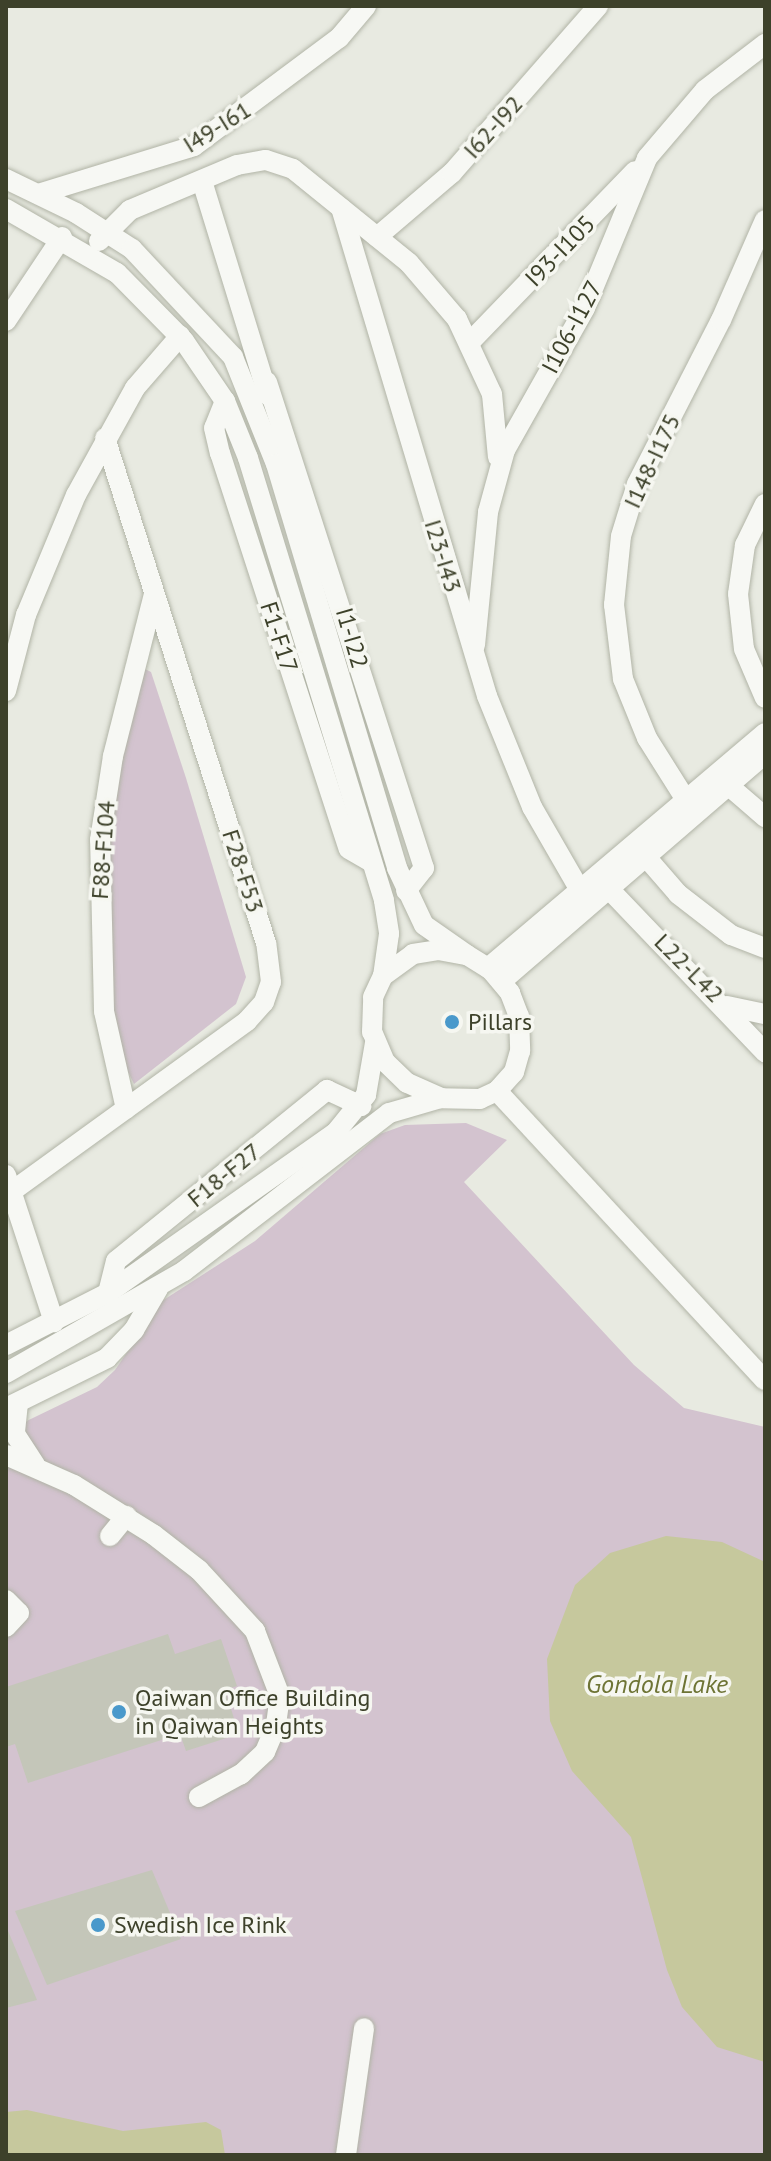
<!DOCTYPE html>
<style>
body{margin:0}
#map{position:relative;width:771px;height:2161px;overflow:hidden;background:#e8eae1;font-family:"PT Sans",sans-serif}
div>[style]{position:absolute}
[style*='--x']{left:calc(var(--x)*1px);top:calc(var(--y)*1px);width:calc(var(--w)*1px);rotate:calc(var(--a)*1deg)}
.green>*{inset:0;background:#d3c3cf}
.water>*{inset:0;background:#c6c89d}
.building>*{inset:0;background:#c4c6b9}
.roads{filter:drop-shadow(0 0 2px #b1b4a6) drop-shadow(0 0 2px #b1b4a6)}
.minor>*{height:20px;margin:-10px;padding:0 10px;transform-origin:10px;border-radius:10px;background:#f7f8f4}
.dots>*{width:22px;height:22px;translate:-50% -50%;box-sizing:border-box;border:4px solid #f6f7f1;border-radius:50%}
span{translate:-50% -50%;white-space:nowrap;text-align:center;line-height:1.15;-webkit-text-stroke:7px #f6f7f1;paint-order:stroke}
.street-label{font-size:24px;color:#3d412a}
.poi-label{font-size:24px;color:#3d412a}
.left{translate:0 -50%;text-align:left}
.water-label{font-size:26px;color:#6e7435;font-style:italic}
.frame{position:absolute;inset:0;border:8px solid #3d412a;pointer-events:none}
</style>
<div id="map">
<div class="green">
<div style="clip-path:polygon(145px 669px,151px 672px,186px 778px,246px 977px,236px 1004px,134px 1084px,120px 1055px,110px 993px,107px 829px,121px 736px)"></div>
<div style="clip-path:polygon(466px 1123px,507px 1140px,464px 1182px,634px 1365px,684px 1408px,765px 1427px,765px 2155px,6px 2155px,6px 1431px,97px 1387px,115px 1370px,162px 1301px,255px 1241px,380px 1134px,405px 1125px)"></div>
</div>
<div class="water">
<div style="clip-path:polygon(666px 1536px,722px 1542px,765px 1562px,765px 2062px,717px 2047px,682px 2007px,667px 1970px,631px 1837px,572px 1771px,550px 1721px,547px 1659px,575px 1585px,610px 1553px)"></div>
<div style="clip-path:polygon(27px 2110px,123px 2131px,206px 2122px,221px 2130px,225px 2155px,6px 2155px,6px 2112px)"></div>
</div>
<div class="building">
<div style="clip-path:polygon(168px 1634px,175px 1654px,221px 1639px,237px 1686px,225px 1690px,239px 1734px,186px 1751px,180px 1734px,28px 1783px,15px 1744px,6px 1747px,6px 1687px)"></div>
<div style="clip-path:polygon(152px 1870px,181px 1939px,47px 1985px,15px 1911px)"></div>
<div style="clip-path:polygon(6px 1926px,37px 2000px,6px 2008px)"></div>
</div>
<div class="roads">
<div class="minor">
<div style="--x:6;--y:179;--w:78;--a:25.9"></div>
<div style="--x:76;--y:213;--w:67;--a:32.7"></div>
<div style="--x:132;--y:249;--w:148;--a:46.9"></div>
<div style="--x:233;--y:357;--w:115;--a:68.1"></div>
<div style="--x:276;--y:464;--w:422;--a:73.3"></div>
<div style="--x:397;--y:868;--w:63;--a:64.7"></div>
<div style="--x:424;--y:925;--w:52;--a:34.9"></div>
<div style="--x:202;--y:181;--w:224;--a:72.9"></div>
<div style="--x:38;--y:194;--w:163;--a:-17.1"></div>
<div style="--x:194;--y:146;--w:181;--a:-36.7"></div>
<div style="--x:339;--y:38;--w:42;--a:-49.8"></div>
<div style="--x:341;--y:208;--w:509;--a:73.34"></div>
<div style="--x:487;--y:696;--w:120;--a:67.9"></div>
<div style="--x:532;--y:807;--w:96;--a:60"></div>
<div style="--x:6;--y:209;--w:128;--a:30"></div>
<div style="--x:117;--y:273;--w:95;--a:45.4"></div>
<div style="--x:184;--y:341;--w:73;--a:55.7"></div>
<div style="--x:225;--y:401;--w:61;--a:68"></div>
<div style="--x:248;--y:458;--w:463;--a:72.9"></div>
<div style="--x:384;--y:901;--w:33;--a:81"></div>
<div style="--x:389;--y:934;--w:42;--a:98.1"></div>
<div style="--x:377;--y:237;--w:99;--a:-40.5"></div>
<div style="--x:452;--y:173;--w:222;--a:-48.8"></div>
<div style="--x:99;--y:241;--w:44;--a:-45"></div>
<div style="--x:130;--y:210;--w:116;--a:-22.8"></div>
<div style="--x:237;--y:165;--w:29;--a:-10"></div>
<div style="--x:266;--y:160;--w:28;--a:18"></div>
<div style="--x:293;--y:169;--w:149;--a:39"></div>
<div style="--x:409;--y:263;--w:74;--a:49.4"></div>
<div style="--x:457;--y:319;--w:83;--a:65"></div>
<div style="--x:492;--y:394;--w:63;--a:84.6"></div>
<div style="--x:6;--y:321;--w:101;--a:-56.3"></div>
<div style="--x:471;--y:341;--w:236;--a:-46"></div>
<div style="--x:267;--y:382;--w:511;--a:72.1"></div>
<div style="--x:424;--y:868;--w:29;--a:128"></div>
<div style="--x:225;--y:401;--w:29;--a:112"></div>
<div style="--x:214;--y:428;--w:26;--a:77"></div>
<div style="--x:220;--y:453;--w:416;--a:72"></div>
<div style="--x:349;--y:849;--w:24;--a:30"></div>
<div style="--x:765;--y:504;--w:46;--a:116"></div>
<div style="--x:745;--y:545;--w:49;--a:98.1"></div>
<div style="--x:738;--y:594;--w:55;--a:83.8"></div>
<div style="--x:744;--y:649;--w:53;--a:66.8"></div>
<div style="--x:475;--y:645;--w:134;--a:-84.4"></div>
<div style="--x:488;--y:512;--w:64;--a:-74.7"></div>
<div style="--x:505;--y:450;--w:163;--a:-60.6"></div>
<div style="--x:585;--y:308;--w:162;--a:-67.5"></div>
<div style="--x:647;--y:158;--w:89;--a:-49.5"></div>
<div style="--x:705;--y:90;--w:76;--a:-37.5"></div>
<div style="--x:6;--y:691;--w:79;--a:-75.3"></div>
<div style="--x:26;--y:615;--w:130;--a:-67.4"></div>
<div style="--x:76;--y:495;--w:122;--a:-61.1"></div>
<div style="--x:135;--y:388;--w:69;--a:-49.1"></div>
<div style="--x:729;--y:786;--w:48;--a:40.7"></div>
<div style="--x:686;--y:800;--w:73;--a:-122.2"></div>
<div style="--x:647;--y:738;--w:64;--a:-112.1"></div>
<div style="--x:623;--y:679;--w:75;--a:-96.9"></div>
<div style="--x:614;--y:605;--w:69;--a:-84.2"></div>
<div style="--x:621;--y:536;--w:54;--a:-72.9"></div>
<div style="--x:637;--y:484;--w:184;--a:-62.9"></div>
<div style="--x:721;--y:320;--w:109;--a:-66.3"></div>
<div style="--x:646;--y:857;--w:49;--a:49.1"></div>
<div style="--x:678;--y:894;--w:67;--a:37.7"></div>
<div style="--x:731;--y:935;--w:36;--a:21"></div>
<div style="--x:609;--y:889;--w:226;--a:46.3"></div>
<div style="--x:438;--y:950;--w:29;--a:10"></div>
<div style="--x:467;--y:955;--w:28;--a:32"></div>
<div style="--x:491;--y:970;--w:30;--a:50"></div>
<div style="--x:510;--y:993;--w:25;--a:69"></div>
<div style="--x:519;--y:1016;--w:35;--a:88"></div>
<div style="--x:520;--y:1051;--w:22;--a:106"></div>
<div style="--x:514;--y:1072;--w:25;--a:132"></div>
<div style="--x:497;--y:1091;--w:19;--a:155"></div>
<div style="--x:480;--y:1099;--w:39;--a:-179"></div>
<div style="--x:441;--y:1098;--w:37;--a:-156"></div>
<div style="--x:407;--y:1083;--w:30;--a:-136"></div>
<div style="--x:385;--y:1062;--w:33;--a:-113"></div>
<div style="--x:372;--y:1032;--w:35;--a:-88"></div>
<div style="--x:373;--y:997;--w:23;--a:-65"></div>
<div style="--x:383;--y:976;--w:37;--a:-36"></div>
<div style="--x:413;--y:954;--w:25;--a:-9"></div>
<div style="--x:488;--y:968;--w:363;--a:-40.3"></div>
<div style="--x:502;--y:981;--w:347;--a:-40.8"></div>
<div style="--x:727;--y:1006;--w:39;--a:12"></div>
<div style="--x:497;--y:1091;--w:394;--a:47.2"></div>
<div style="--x:126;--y:1109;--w:100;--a:-102.7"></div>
<div style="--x:104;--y:1011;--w:171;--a:-91.3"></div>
<div style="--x:100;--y:840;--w:85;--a:-81.2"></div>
<div style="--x:113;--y:756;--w:167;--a:-75.8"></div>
<div style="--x:6;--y:1175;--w:155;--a:71.9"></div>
<div style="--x:11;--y:1192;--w:291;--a:-35.9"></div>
<div style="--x:247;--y:1021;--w:25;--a:-48"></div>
<div style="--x:264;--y:1002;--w:21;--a:-71"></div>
<div style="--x:271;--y:982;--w:39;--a:-97"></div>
<div style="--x:266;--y:943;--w:530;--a:-107.68"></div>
<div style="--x:108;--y:1293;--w:33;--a:-76"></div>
<div style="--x:116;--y:1261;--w:272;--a:-39"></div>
<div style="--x:327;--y:1090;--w:38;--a:25"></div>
<div style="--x:6;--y:1345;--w:114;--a:-27"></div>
<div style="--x:108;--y:1293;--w:279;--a:-35.2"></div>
<div style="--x:336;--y:1132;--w:48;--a:-51"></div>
<div style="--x:366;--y:1095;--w:53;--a:-80.2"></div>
<div style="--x:6;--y:1373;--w:205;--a:-29.8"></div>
<div style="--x:184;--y:1271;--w:259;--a:-37.6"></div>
<div style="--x:389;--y:1113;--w:54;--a:-16.1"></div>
<div style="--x:18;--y:1403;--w:31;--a:96"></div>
<div style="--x:15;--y:1434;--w:37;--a:57"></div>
<div style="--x:6;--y:1408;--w:113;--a:-26.3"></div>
<div style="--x:107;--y:1358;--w:39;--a:-46"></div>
<div style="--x:134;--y:1330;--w:48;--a:-59.7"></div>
<div style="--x:6;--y:1455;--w:74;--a:23.8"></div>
<div style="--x:74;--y:1485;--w:94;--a:32"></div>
<div style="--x:154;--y:1535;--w:57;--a:37.9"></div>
<div style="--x:199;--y:1570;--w:83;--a:47.4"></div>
<div style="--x:255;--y:1631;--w:70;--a:69"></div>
<div style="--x:280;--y:1696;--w:30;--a:98"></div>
<div style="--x:276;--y:1726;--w:28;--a:113"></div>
<div style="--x:265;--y:1752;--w:33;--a:137"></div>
<div style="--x:241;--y:1774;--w:48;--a:151.3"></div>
<div style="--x:110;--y:1536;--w:26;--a:-51"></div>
<div style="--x:6;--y:1600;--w:18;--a:45"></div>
<div style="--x:19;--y:1613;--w:19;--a:133"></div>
<div style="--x:346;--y:2155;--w:128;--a:-81.9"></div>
</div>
</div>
<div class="dots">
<div style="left:452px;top:1022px;background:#4a99cb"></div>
<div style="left:119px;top:1712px;background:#4a99cb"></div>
<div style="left:98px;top:1925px;background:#4a99cb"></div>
</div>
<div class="street-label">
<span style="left:217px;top:127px;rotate:-32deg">I49-I61</span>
<span style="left:493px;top:127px;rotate:-48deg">I62-I92</span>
<span style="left:560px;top:251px;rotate:-46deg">I93-I105</span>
<span style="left:572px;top:327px;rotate:-62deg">I106-I127</span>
<span style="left:652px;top:461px;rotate:-65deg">I148-I175</span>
<span style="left:443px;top:556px;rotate:73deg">I23-I43</span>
<span style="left:279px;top:637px;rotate:72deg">F1-F17</span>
<span style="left:352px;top:638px;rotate:74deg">I1-I22</span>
<span style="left:103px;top:850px;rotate:-86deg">F88-F104</span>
<span style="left:243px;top:871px;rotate:72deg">F28-F53</span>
<span style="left:689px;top:968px;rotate:45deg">L22-L42</span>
<span style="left:224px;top:1175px;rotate:-39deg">F18-F27</span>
</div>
<div class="poi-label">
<span class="left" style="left:468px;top:1022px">Pillars</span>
<span class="left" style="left:135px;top:1712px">Qaiwan Office Building<br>in Qaiwan Heights</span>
<span class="left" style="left:114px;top:1925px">Swedish Ice Rink</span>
</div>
<div class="water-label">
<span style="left:657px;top:1684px">Gondola Lake</span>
</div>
<div class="frame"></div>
</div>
